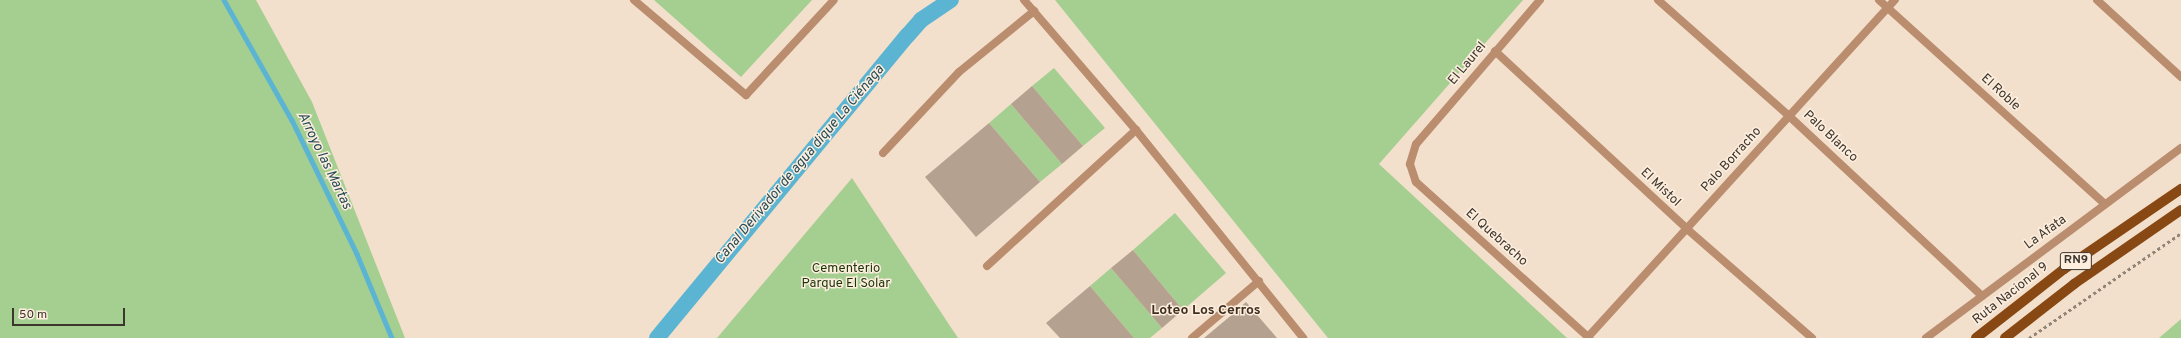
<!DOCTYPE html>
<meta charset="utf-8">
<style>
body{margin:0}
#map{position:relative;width:2181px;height:338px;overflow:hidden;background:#f3e0cc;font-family:Overpass,sans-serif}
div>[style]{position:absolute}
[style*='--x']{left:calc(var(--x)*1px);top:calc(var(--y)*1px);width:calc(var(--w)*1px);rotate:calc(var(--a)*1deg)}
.green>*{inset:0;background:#a5ce91}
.stream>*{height:4.5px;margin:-2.25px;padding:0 2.25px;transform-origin:2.25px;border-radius:2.25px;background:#5cb4d3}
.canal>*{height:16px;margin:-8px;padding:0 8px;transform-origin:8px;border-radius:8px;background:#5cb4d3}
.building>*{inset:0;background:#b4a18f}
.path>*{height:2.5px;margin-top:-1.25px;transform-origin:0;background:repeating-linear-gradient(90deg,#908476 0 3px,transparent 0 6px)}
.street>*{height:8px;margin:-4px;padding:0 4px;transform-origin:4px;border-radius:4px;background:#bb8d6f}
.primary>*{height:10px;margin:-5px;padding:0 5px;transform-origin:5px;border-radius:5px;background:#874813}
span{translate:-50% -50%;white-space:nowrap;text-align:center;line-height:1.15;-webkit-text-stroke:3px #fdeede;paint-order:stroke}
.shield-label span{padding:1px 3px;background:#fdeede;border:1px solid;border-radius:3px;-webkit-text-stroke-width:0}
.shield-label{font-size:12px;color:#3d362e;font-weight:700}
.street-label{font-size:13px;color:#3d362e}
.park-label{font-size:13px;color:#1a3408}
.water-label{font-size:14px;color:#234b58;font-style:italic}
.neighbourhood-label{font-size:14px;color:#3e2f20;font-weight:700}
.scale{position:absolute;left:12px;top:308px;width:113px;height:18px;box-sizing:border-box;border:2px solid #3d362e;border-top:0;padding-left:5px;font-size:12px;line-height:14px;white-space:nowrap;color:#3d362e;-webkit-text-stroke:3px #fdeede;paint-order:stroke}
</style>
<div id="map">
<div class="green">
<div style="clip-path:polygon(0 0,256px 0,312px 102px,405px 338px,0 338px)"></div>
<div style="clip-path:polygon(654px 0,812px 0,741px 77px)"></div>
<div style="clip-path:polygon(1055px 0,1523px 0,1379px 164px,1567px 338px,1328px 338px)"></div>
<div style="clip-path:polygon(1054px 68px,1105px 128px,1083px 146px,1032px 86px)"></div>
<div style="clip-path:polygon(1011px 104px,1062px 164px,1040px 182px,989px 123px)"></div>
<div style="clip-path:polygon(852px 178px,958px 338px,717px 338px)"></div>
<div style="clip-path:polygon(1175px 213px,1226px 273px,1183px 310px,1133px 250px)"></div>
<div style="clip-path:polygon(1111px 268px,1162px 328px,1150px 338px,1134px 338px,1090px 286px)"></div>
<div style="clip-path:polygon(2181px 319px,2181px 338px,2159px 338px)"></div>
</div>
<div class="stream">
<div style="--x:224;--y:0;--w:138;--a:60.5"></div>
<div style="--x:292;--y:120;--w:149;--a:64.1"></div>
<div style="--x:357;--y:254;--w:91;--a:67.4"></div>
</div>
<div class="canal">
<div style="--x:657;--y:338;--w:393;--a:-50.4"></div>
<div style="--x:908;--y:35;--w:20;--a:-49"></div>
<div style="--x:921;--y:20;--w:36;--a:-34"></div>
</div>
<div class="building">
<div style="clip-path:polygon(1032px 86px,1083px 146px,1062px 164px,1011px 104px)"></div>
<div style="clip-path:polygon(989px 123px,1040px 182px,976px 237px,925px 177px)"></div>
<div style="clip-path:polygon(1133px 250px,1183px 310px,1162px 328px,1111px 268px)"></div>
<div style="clip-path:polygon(1090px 286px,1134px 338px,1060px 338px,1046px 323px)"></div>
<div style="clip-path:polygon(1246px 302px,1277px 338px,1204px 338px,1234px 313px)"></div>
</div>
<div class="path">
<div style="--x:2029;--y:338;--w:185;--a:-34.6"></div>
</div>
<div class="street">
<div style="--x:634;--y:0;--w:147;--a:40.3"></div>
<div style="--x:746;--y:95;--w:129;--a:-47.2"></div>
<div style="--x:1024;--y:0;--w:172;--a:49.3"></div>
<div style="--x:1136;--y:130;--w:267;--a:51.2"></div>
<div style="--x:1540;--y:0;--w:190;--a:130.7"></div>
<div style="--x:1416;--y:144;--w:21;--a:107"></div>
<div style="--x:1410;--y:164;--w:19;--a:72"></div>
<div style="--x:1416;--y:182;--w:233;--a:42"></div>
<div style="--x:1658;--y:0;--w:175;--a:41.5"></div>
<div style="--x:1789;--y:116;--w:264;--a:43"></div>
<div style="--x:1879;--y:0;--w:304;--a:42.1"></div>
<div style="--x:2097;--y:0;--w:114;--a:42.5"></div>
<div style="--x:1495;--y:51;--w:262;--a:42.8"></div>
<div style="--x:1687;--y:229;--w:166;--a:41.1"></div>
<div style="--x:883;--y:153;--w:111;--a:-46.8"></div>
<div style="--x:959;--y:72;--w:97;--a:-39.1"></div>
<div style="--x:987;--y:266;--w:202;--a:-42.4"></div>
<div style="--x:1588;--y:337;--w:456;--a:-47.7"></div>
<div style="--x:1192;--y:338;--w:88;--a:-40.4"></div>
<div style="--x:1926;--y:338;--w:318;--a:-36.7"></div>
</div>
<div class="primary">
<div style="--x:1976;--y:338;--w:112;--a:-38.1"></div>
<div style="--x:2064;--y:269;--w:142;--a:-34.4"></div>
<div style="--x:2005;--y:338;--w:88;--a:-38"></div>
<div style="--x:2074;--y:284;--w:130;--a:-34.7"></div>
</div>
<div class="shield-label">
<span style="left:2076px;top:261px">RN9</span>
</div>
<div class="street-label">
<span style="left:1468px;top:64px;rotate:-50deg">El Laurel</span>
<span style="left:2000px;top:93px;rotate:42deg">El Roble</span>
<span style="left:1830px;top:137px;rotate:43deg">Palo Blanco</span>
<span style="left:1732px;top:160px;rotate:-48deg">Palo Borracho</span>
<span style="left:1660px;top:188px;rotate:43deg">El Mistol</span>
<span style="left:2046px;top:233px;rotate:-36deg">La Afata</span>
<span style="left:1496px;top:238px;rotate:42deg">El Quebracho</span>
<span style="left:2011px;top:294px;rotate:-38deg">Ruta Nacional 9</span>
</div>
<div class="park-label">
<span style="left:846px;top:277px">Cementerio<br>Parque El Solar</span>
</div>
<div class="water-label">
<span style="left:324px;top:161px;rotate:64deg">Arroyo las Martas</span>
<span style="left:800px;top:165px;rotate:-50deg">Canal Derivador de agua dique La Ciénaga</span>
</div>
<div class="neighbourhood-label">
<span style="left:1206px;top:311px">Loteo Los Cerros</span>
</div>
<div class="scale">50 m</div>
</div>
